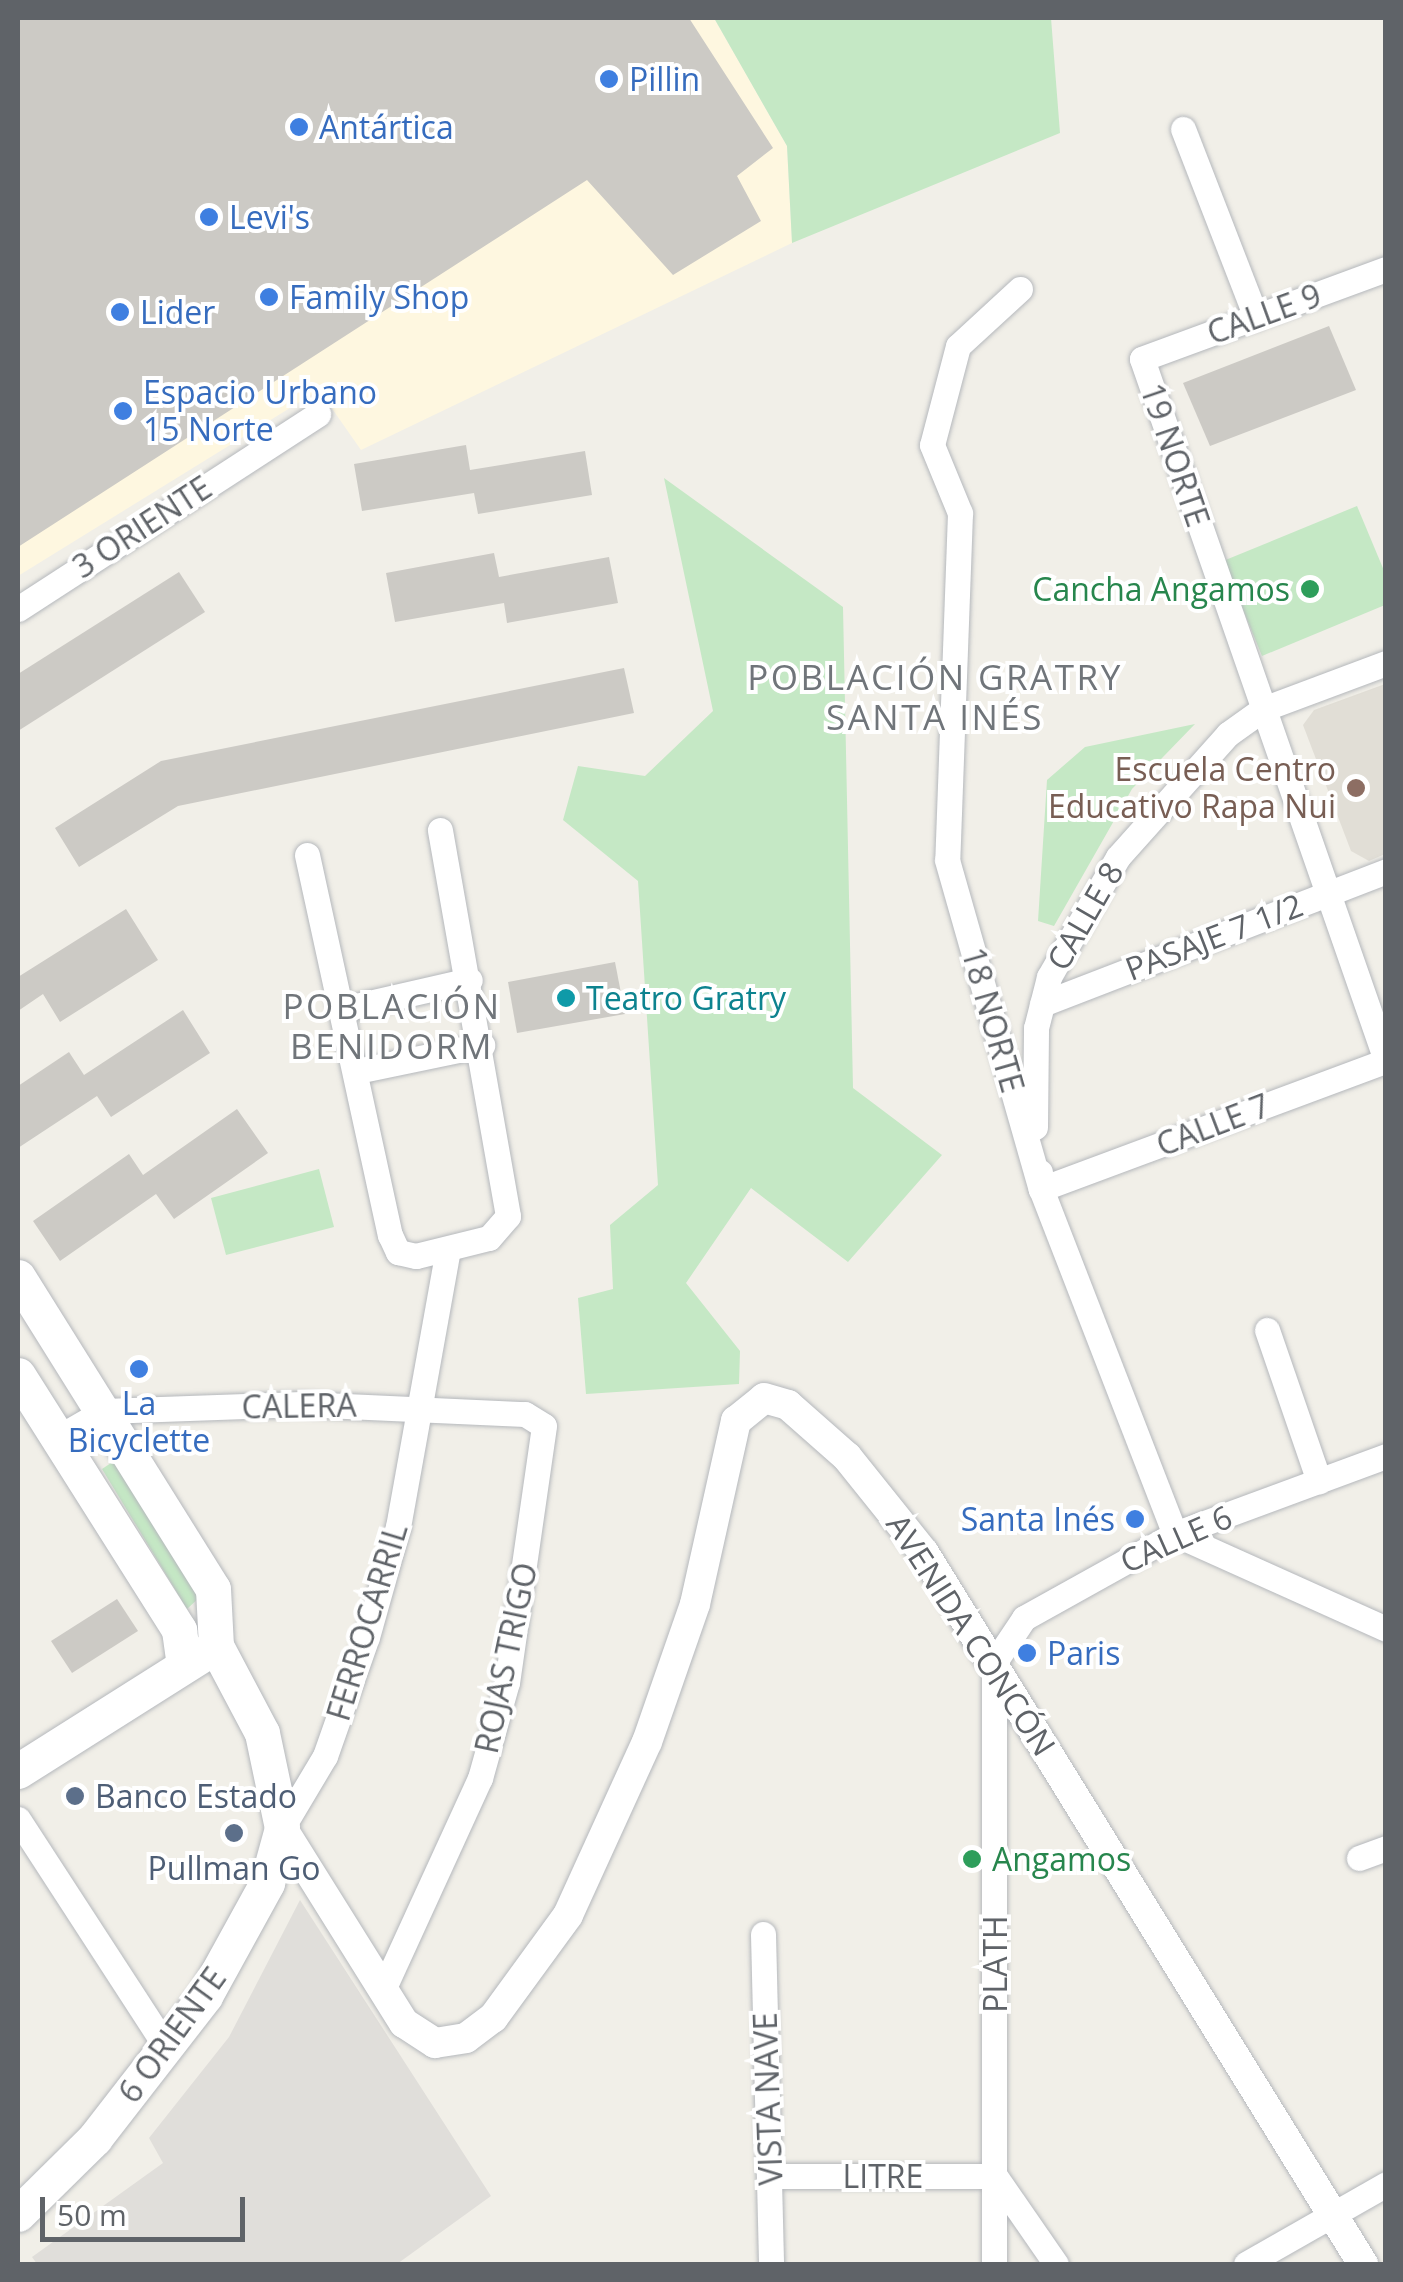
<!DOCTYPE html>
<meta charset="utf-8">
<style>
body{margin:0}
#map{position:relative;width:1403px;height:2282px;overflow:hidden;background:#f1efe8;font-family:"Open Sans",sans-serif}
div>[style]{position:absolute}
[style*='--x']{left:calc(var(--x)*1px);top:calc(var(--y)*1px);width:calc(var(--w)*1px);rotate:calc(var(--a)*1deg)}
.commercial>*{inset:0;background:#fef7e0}
.industrial>*{inset:0;background:#e0deda}
.education>*{inset:0;background:#e1ded6}
.green>*{inset:0;background:#c5e8c5}
.building>*{inset:0;background:#cccac5}
.roads{filter:drop-shadow(0 0 2px #b5b8bc) drop-shadow(0 0 2px #b5b8bc)}
.minor>*{height:25px;margin:-12.5px;padding:0 12.5px;transform-origin:12.5px;border-radius:12.5px;background:#fff}
.tertiary>*{height:30px;margin:-15px;padding:0 15px;transform-origin:15px;border-radius:15px;background:#fff}
.secondary>*{height:35px;margin:-17.5px;padding:0 17.5px;transform-origin:17.5px;border-radius:17.5px;background:#fff}
.dots>*{width:28px;height:28px;translate:-50% -50%;box-sizing:border-box;border:5px solid #fff;border-radius:50%}
span{translate:-50% -50%;white-space:nowrap;text-align:center;line-height:1.15;-webkit-text-stroke:8px #fff;paint-order:stroke}
.shop-label{font-size:32px;color:#366cbe}
.left{translate:0 -50%;text-align:left}
.right{translate:-100% -50%;text-align:right}
.street-label{font-size:32px;color:#5f6368}
.leisure-label{font-size:32px;color:#27864d}
.education-label{font-size:32px;color:#785e54}
.culture-label{font-size:32px;color:#0d838f}
.service-label{font-size:32px;color:#4e5e75}
.neighbourhood-label{font-size:35px;color:#70757a;letter-spacing:2.5px}
.frame{position:absolute;inset:0;border:20px solid #5f6368;pointer-events:none}
.scale{position:absolute;left:40px;top:2197px;width:205px;height:45px;box-sizing:border-box;border:5px solid #5f6368;border-top:0;padding-left:12px;font-size:30px;line-height:35px;white-space:nowrap;color:#5f6368;-webkit-text-stroke:8px #fff;paint-order:stroke}
</style>
<div id="map">
<div class="commercial">
<div style="clip-path:polygon(18px 18px,714px 18px,787px 146px,792px 243px,361px 450px,319px 390px,18px 576px)"></div>
</div>
<div class="industrial">
<div style="clip-path:polygon(300px 1900px,491px 2196px,397px 2264px,37px 2264px,32px 2257px,163px 2163px,149px 2138px,229px 2037px)"></div>
</div>
<div class="education">
<div style="clip-path:polygon(1385px 684px,1385px 854px,1369px 861px,1351px 851px,1303px 725px,1314px 710px)"></div>
</div>
<div class="green">
<div style="clip-path:polygon(714px 18px,1051px 18px,1060px 133px,792px 243px,787px 146px)"></div>
<div style="clip-path:polygon(664px 478px,843px 607px,853px 1088px,942px 1155px,848px 1262px,751px 1188px,686px 1283px,740px 1351px,739px 1384px,586px 1394px,578px 1298px,613px 1289px,610px 1225px,658px 1185px,638px 881px,563px 820px,578px 766px,645px 776px,713px 711px)"></div>
<div style="clip-path:polygon(1357px 506px,1385px 573px,1385px 605px,1262px 656px,1223px 561px)"></div>
<div style="clip-path:polygon(1195px 724px,1132px 789px,1054px 926px,1038px 921px,1047px 780px,1085px 747px)"></div>
<div style="clip-path:polygon(319px 1169px,334px 1227px,226px 1255px,211px 1198px)"></div>
<div style="clip-path:polygon(117px 1459px,201px 1596px,187px 1609px,102px 1469px)"></div>
</div>
<div class="building">
<div style="clip-path:polygon(18px 18px,689px 18px,773px 148px,737px 176px,761px 221px,673px 275px,587px 180px,18px 547px)"></div>
<div style="clip-path:polygon(1329px 326px,1356px 390px,1210px 446px,1183px 383px)"></div>
<div style="clip-path:polygon(466px 445px,470px 470px,585px 451px,592px 495px,478px 514px,474px 493px,362px 511px,354px 464px)"></div>
<div style="clip-path:polygon(494px 553px,499px 577px,609px 557px,618px 603px,507px 623px,504px 603px,395px 622px,386px 573px)"></div>
<div style="clip-path:polygon(179px 572px,205px 612px,18px 731px,18px 674px)"></div>
<div style="clip-path:polygon(624px 668px,634px 713px,178px 806px,79px 867px,55px 828px,161px 761px)"></div>
<div style="clip-path:polygon(126px 909px,158px 960px,60px 1022px,43px 994px,18px 1011px,18px 977px)"></div>
<div style="clip-path:polygon(615px 962px,625px 1014px,517px 1033px,508px 982px)"></div>
<div style="clip-path:polygon(183px 1010px,210px 1053px,111px 1117px,97px 1096px,18px 1148px,18px 1086px,69px 1052px,84px 1075px)"></div>
<div style="clip-path:polygon(237px 1109px,268px 1153px,174px 1219px,156px 1194px,60px 1261px,33px 1221px,129px 1154px,143px 1175px)"></div>
<div style="clip-path:polygon(117px 1599px,138px 1631px,72px 1673px,51px 1641px)"></div>
</div>
<div class="roads">
<div class="minor">
<div style="--x:1183;--y:129;--w:202;--a:68.8"></div>
<div style="--x:1386;--y:269;--w:260;--a:159.8"></div>
<div style="--x:1142;--y:359;--w:742;--a:70.81"></div>
<div style="--x:1020;--y:289;--w:84;--a:137.4"></div>
<div style="--x:958;--y:346;--w:102;--a:104.7"></div>
<div style="--x:932;--y:445;--w:74;--a:67.6"></div>
<div style="--x:960;--y:513;--w:347;--a:92.1"></div>
<div style="--x:947;--y:860;--w:342;--a:74.1"></div>
<div style="--x:1041;--y:1189;--w:370;--a:68.8"></div>
<div style="--x:1175;--y:1534;--w:231;--a:24.2"></div>
<div style="--x:18;--y:609;--w:358;--a:-33"></div>
<div style="--x:307;--y:855;--w:389;--a:77.7"></div>
<div style="--x:390;--y:1235;--w:19;--a:65"></div>
<div style="--x:398;--y:1252;--w:18;--a:13"></div>
<div style="--x:416;--y:1256;--w:75;--a:-13.9"></div>
<div style="--x:489;--y:1238;--w:29;--a:-49"></div>
<div style="--x:508;--y:1216;--w:392;--a:-100"></div>
<div style="--x:1042;--y:1004;--w:369;--a:-21.1"></div>
<div style="--x:343;--y:1009;--w:130;--a:-12.9"></div>
<div style="--x:357;--y:1071;--w:128;--a:-11.7"></div>
<div style="--x:1035;--y:1127;--w:99;--a:-89.4"></div>
<div style="--x:1036;--y:1028;--w:53;--a:-75.7"></div>
<div style="--x:1049;--y:977;--w:138;--a:-60.1"></div>
<div style="--x:1118;--y:857;--w:165;--a:-48.2"></div>
<div style="--x:1228;--y:734;--w:43;--a:-35.5"></div>
<div style="--x:1263;--y:709;--w:131;--a:-20.5"></div>
<div style="--x:1040;--y:1172;--w:17;--a:87"></div>
<div style="--x:1041;--y:1189;--w:368;--a:-20.4"></div>
<div style="--x:1267;--y:1330;--w:160;--a:71"></div>
<div style="--x:57;--y:1438;--w:54;--a:-29.9"></div>
<div style="--x:104;--y:1411;--w:198;--a:-2"></div>
<div style="--x:302;--y:1404;--w:223;--a:2.6"></div>
<div style="--x:525;--y:1414;--w:22;--a:32"></div>
<div style="--x:544;--y:1426;--w:259;--a:98.2"></div>
<div style="--x:507;--y:1682;--w:100;--a:105.7"></div>
<div style="--x:480;--y:1778;--w:233;--a:114.6"></div>
<div style="--x:18;--y:1819;--w:275;--a:57"></div>
<div style="--x:282;--y:1828;--w:84;--a:-59.2"></div>
<div style="--x:325;--y:1756;--w:126;--a:-70.6"></div>
<div style="--x:367;--y:1637;--w:114;--a:-74.3"></div>
<div style="--x:398;--y:1527;--w:282;--a:-79.8"></div>
<div style="--x:1359;--y:1858;--w:29;--a:-20"></div>
<div style="--x:763;--y:1934;--w:330;--a:88.6"></div>
<div style="--x:771;--y:2176;--w:224;--a:0"></div>
<div style="--x:995;--y:2176;--w:107;--a:55.3"></div>
<div style="--x:994;--y:2264;--w:601;--a:-90"></div>
<div style="--x:994;--y:1663;--w:54;--a:-56.3"></div>
<div style="--x:1024;--y:1618;--w:173;--a:-29.1"></div>
<div style="--x:1175;--y:1534;--w:225;--a:-20.3"></div>
<div style="--x:1246;--y:2264;--w:161;--a:-29.7"></div>
</div>
<div class="tertiary">
<div style="--x:282;--y:1828;--w:230;--a:58"></div>
<div style="--x:404;--y:2023;--w:37;--a:33"></div>
<div style="--x:435;--y:2043;--w:31;--a:-9"></div>
<div style="--x:466;--y:2038;--w:34;--a:-37"></div>
<div style="--x:493;--y:2018;--w:127;--a:-53.9"></div>
<div style="--x:568;--y:1915;--w:190;--a:-65.5"></div>
<div style="--x:647;--y:1742;--w:146;--a:-70.8"></div>
<div style="--x:695;--y:1604;--w:188;--a:-77.4"></div>
<div style="--x:736;--y:1421;--w:36;--a:-39"></div>
<div style="--x:764;--y:1398;--w:25;--a:16"></div>
<div style="--x:788;--y:1405;--w:79;--a:41.4"></div>
<div style="--x:847;--y:1457;--w:123;--a:51.3"></div>
<div style="--x:924;--y:1553;--w:836;--a:58.31"></div>
</div>
<div class="secondary">
<div style="--x:18;--y:1277;--w:368;--a:58"></div>
<div style="--x:213;--y:1589;--w:57;--a:87"></div>
<div style="--x:18;--y:1375;--w:302;--a:57.7"></div>
<div style="--x:179;--y:1630;--w:35;--a:82"></div>
<div style="--x:18;--y:1771;--w:234;--a:-32.3"></div>
<div style="--x:216;--y:1646;--w:98;--a:62.1"></div>
<div style="--x:262;--y:1733;--w:97;--a:78.1"></div>
<div style="--x:282;--y:1828;--w:57;--a:105.3"></div>
<div style="--x:267;--y:1883;--w:129;--a:118.8"></div>
<div style="--x:205;--y:1996;--w:180;--a:127.8"></div>
<div style="--x:95;--y:2138;--w:108;--a:135.4"></div>
</div>
</div>
<div class="dots">
<div style="left:609px;top:79px;background:#3f7fe0"></div>
<div style="left:299px;top:127px;background:#3f7fe0"></div>
<div style="left:209px;top:217px;background:#3f7fe0"></div>
<div style="left:269px;top:297px;background:#3f7fe0"></div>
<div style="left:120px;top:312px;background:#3f7fe0"></div>
<div style="left:123px;top:411px;background:#3f7fe0"></div>
<div style="left:1310px;top:589px;background:#2e9e5b"></div>
<div style="left:1356px;top:788px;background:#8d6e63"></div>
<div style="left:566px;top:998px;background:#0f9aa8"></div>
<div style="left:139px;top:1369px;background:#3f7fe0"></div>
<div style="left:1135px;top:1519px;background:#3f7fe0"></div>
<div style="left:1027px;top:1653px;background:#3f7fe0"></div>
<div style="left:75px;top:1796px;background:#5c6f8a"></div>
<div style="left:234px;top:1833px;background:#5c6f8a"></div>
<div style="left:972px;top:1859px;background:#2e9e5b"></div>
</div>
<div class="shop-label">
<span class="left" style="left:629px;top:79px">Pillin</span>
<span class="left" style="left:319px;top:127px">Antártica</span>
<span class="left" style="left:229px;top:217px">Levi's</span>
<span class="left" style="left:289px;top:297px">Family Shop</span>
<span class="left" style="left:140px;top:312px">Lider</span>
<span class="left" style="left:143px;top:411px">Espacio Urbano<br>15 Norte</span>
<span style="left:139px;top:1422px">La<br>Bicyclette</span>
<span class="right" style="left:1115px;top:1519px">Santa Inés</span>
<span class="left" style="left:1047px;top:1653px">Paris</span>
</div>
<div class="street-label">
<span style="left:1264px;top:314px;rotate:-20deg">CALLE 9</span>
<span style="left:1175px;top:455px;rotate:71deg">19 NORTE</span>
<span style="left:142px;top:527px;rotate:-33deg">3 ORIENTE</span>
<span style="left:1085px;top:916px;rotate:-60deg">CALLE 8</span>
<span style="left:1214px;top:937px;rotate:-21deg">PASAJE 7 1/2</span>
<span style="left:993px;top:1020px;rotate:74deg">18 NORTE</span>
<span style="left:1213px;top:1125px;rotate:-21deg">CALLE 7</span>
<span style="left:299px;top:1406px;rotate:-1deg">CALERA</span>
<span style="left:1176px;top:1539px;rotate:-24deg">CALLE 6</span>
<span style="left:367px;top:1622px;rotate:-73deg">FERROCARRIL</span>
<span style="left:971px;top:1635px;rotate:57deg">AVENIDA CONCÓN</span>
<span style="left:506px;top:1658px;rotate:-78deg">ROJAS TRIGO</span>
<span style="left:995px;top:1964px;rotate:-90deg">PLATH</span>
<span style="left:172px;top:2035px;rotate:-54deg">6 ORIENTE</span>
<span style="left:768px;top:2099px;rotate:-92deg">VISTA NAVE</span>
<span style="left:883px;top:2176px">LITRE</span>
</div>
<div class="leisure-label">
<span class="right" style="left:1290px;top:589px">Cancha Angamos</span>
<span class="left" style="left:992px;top:1859px">Angamos</span>
</div>
<div class="education-label">
<span class="right" style="left:1336px;top:788px">Escuela Centro<br>Educativo Rapa Nui</span>
</div>
<div class="culture-label">
<span class="left" style="left:586px;top:998px">Teatro Gratry</span>
</div>
<div class="service-label">
<span class="left" style="left:95px;top:1796px">Banco Estado</span>
<span style="left:234px;top:1868px">Pullman Go</span>
</div>
<div class="neighbourhood-label">
<span style="left:935px;top:697px">POBLACIÓN GRATRY<br>SANTA INÉS</span>
<span style="left:392px;top:1026px">POBLACIÓN<br>BENIDORM</span>
</div>
<div class="frame"></div>
<div class="scale">50 m</div>
</div>
